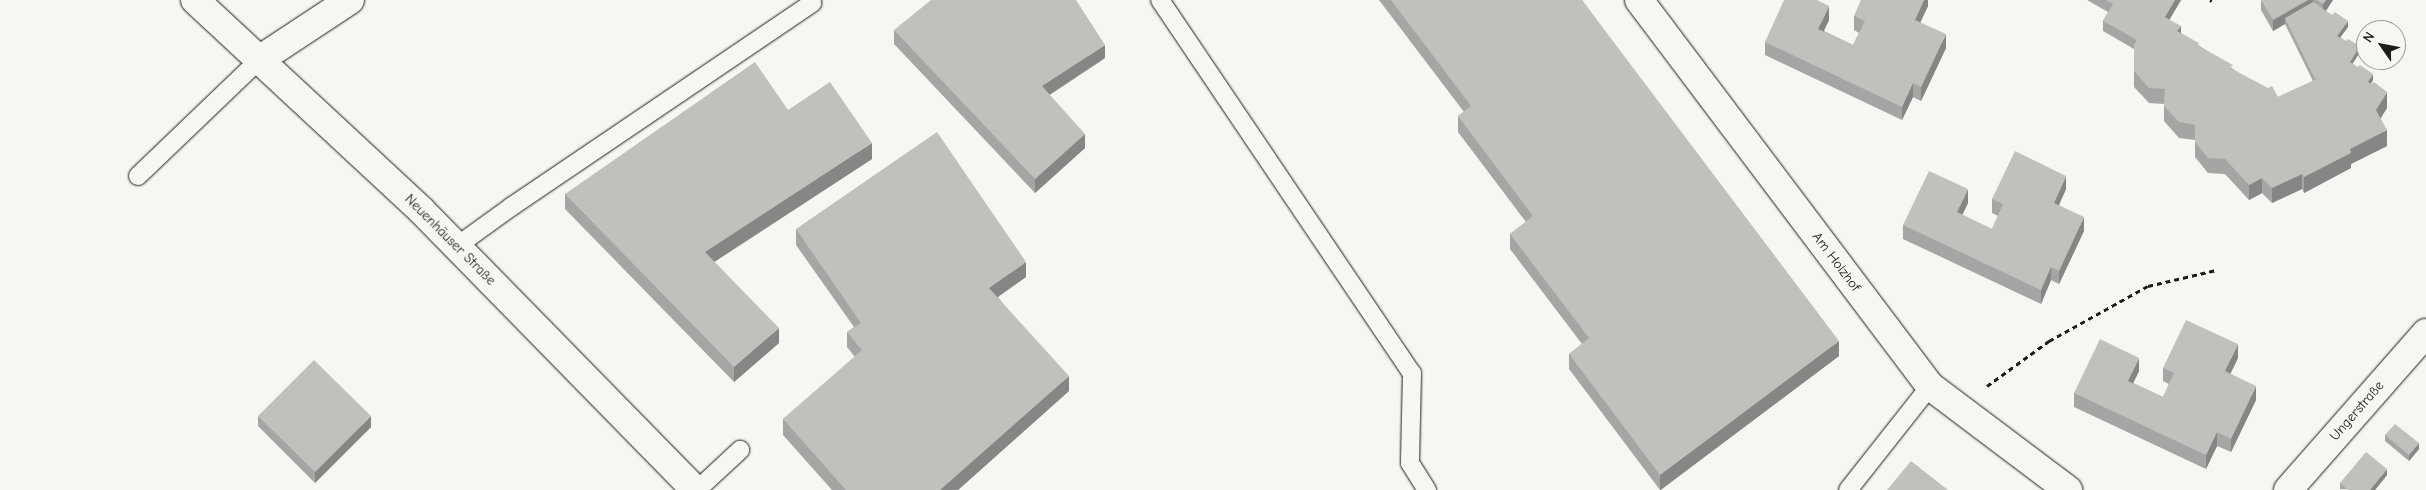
<!DOCTYPE html>
<meta charset="utf-8">
<style>
body{margin:0}
#map{position:relative;width:2426px;height:490px;overflow:hidden;background:#f6f6f2;font-family:"Comic Neue",sans-serif}
div>[style]{position:absolute}
[style*='--x']{left:calc(var(--x)*1px);top:calc(var(--y)*1px);width:calc(var(--w)*1px);rotate:calc(var(--a)*1deg)}
.path>*{height:3px;margin-top:-1.5px;transform-origin:0;background:repeating-linear-gradient(90deg,#1c1c1c 0 5px,transparent 0 9px)}
.roads{filter:drop-shadow(0 0 1px #1c1c1c) drop-shadow(0 0 1px #1c1c1c)}
.lane>*{height:18px;margin:-9px;padding:0 9px;transform-origin:9px;border-radius:9px;background:#f6f6f2}
.street>*{height:28px;margin:-14px;padding:0 14px;transform-origin:14px;border-radius:14px;background:#f6f6f2}
.secondary>*{height:28px;margin:-14px;padding:0 14px;transform-origin:14px;border-radius:14px;background:#f6f6f2}
.wall>*{inset:0;background:#a5a5a3}
.shaded-wall>*{inset:0;background:#868684}
.building>*{inset:0;background:#c0c0bd}
span{translate:-50% -50%;white-space:nowrap;text-align:center;line-height:1.15;-webkit-text-stroke:4.5px #f6f6f2;paint-order:stroke}
.street-label{font-size:14px;color:#1c1c1c}
.north{position:absolute;left:2356px;top:20px;width:50px;height:50px;box-sizing:border-box;background:#f6f6f2;border:1px solid #9f9f9c;border-radius:50%;rotate:303deg;font-size:14px;font-weight:700;line-height:20px;text-align:center;color:#1c1c1c}
.north::after{content:'';display:block;margin:auto;width:18px;height:22px;background:#1c1c1c;clip-path:polygon(50% 0,100% 100%,50% 72%,0 100%)}
</style>
<div id="map">
<div class="path">
<div style="--x:2210;--y:0;--w:2;--a:27"></div>
<div style="--x:1987;--y:386;--w:77;--a:-36"></div>
<div style="--x:2049;--y:341;--w:113;--a:-29.1"></div>
<div style="--x:2148;--y:286;--w:70;--a:-13.2"></div>
</div>
<div class="roads">
<div class="lane">
<div style="--x:1160;--y:0;--w:450;--a:56"></div>
<div style="--x:1412;--y:373;--w:90;--a:91.3"></div>
<div style="--x:1410;--y:463;--w:32;--a:58"></div>
<div style="--x:138;--y:176;--w:168;--a:-43.8"></div>
<div style="--x:457;--y:246;--w:67;--a:-35.8"></div>
<div style="--x:511;--y:207;--w:364;--a:-34.1"></div>
<div style="--x:697;--y:490;--w:59;--a:-42.9"></div>
<div style="--x:1848;--y:490;--w:132;--a:-51.7"></div>
</div>
<div class="street">
<div style="--x:1639;--y:0;--w:483;--a:53"></div>
<div style="--x:1930;--y:386;--w:173;--a:37"></div>
<div style="--x:2288;--y:490;--w:209;--a:-48.7"></div>
</div>
<div class="secondary">
<div style="--x:195;--y:0;--w:309;--a:42.9"></div>
<div style="--x:421;--y:210;--w:392;--a:45.6"></div>
<div style="--x:259;--y:60;--w:109;--a:-33.4"></div>
</div>
</div>
<div class="wall">
<div style="clip-path:polygon(1379px 0,1582px 0,1839px 356px,1661px 490px,1660px 490px,1569px 369px,1569px 354px,1582px 344px,1510px 249px,1510px 234px,1526px 222px,1458px 132px,1458px 116px,1464px 112px)"></div>
<div style="clip-path:polygon(1928px 0,1928px 6px,1920px 22px,1946px 48px,1921px 101px,1913px 97px,1902px 120px,1765px 55px,1765px 42px,1829px 20px,1824px 31px,1853px 45px,1859px 33px,1854px 30px,1854px 16px)"></div>
<div style="clip-path:polygon(2087px 0,2181px 0,2169px 20px,2181px 33px,2233px 69px,2278px 97px,2313px 81px,2285px 24px,2273px 31px,2261px 10px,2261px 0,2333px 0,2326px 11px,2348px 27px,2340px 37px,2360px 52px,2352px 64px,2373px 80px,2371px 84px,2387px 108px,2380px 118px,2387px 146px,2351px 164px,2351px 168px,2304px 193px,2302px 189px,2272px 203px,2262px 193px,2249px 200px,2225px 174px,2208px 173px,2195px 157px,2195px 140px,2179px 138px,2164px 121px,2164px 104px,2149px 103px,2134px 87px,2134px 49px,2103px 31px,2103px 21px,2108px 12px)"></div>
<div style="clip-path:polygon(894px 30px,1105px 58px,1049px 95px,1085px 148px,1035px 193px,894px 44px)"></div>
<div style="clip-path:polygon(788px 110px,872px 159px,714px 262px,779px 343px,734px 382px,565px 209px,565px 194px)"></div>
<div style="clip-path:polygon(2066px 189px,2059px 205px,2084px 231px,2059px 284px,2051px 280px,2041px 304px,1903px 239px,1903px 225px,1968px 203px,1962px 215px,1992px 229px,1998px 216px,1992px 213px,1992px 199px)"></div>
<div style="clip-path:polygon(796px 229px,1026px 277px,998px 297px,1069px 391px,958px 490px,832px 490px,783px 435px,783px 419px,855px 357px,847px 347px,847px 332px,854px 327px,796px 245px)"></div>
<div style="clip-path:polygon(2238px 358px,2230px 374px,2256px 400px,2231px 452px,2217px 446px,2206px 469px,2074px 407px,2074px 393px,2139px 371px,2133px 383px,2163px 397px,2169px 384px,2163px 381px,2163px 368px)"></div>
<div style="clip-path:polygon(258px 416px,371px 427px,315px 483px,258px 426px)"></div>
<div style="clip-path:polygon(2385px 435px,2419px 449px,2409px 461px,2385px 441px)"></div>
<div style="clip-path:polygon(2387px 475px,2375px 490px,2340px 489px,2340px 483px)"></div>
</div>
<div class="shaded-wall">
<div style="clip-path:polygon(1924px 0,1928px 0,1928px 6px,1915px 34px,1915px 20px)"></div>
<div style="clip-path:polygon(2175px 0,2181px 0,2160px 36px,2160px 25px)"></div>
<div style="clip-path:polygon(2308px 0,2313px 0,2313px 8px,2285px 18px,2285px 24px,2273px 31px,2273px 20px)"></div>
<div style="clip-path:polygon(2326px 0,2333px 0,2323px 15px,2323px 4px)"></div>
<div style="clip-path:polygon(1829px 6px,1829px 20px,1818px 43px,1818px 29px)"></div>
<div style="clip-path:polygon(2348px 21px,2348px 27px,2337px 42px,2337px 36px)"></div>
<div style="clip-path:polygon(2181px 26px,2181px 42px,2177px 31px)"></div>
<div style="clip-path:polygon(1946px 34px,1946px 48px,1921px 101px,1921px 87px)"></div>
<div style="clip-path:polygon(1105px 45px,1105px 58px,1042px 100px,1042px 86px)"></div>
<div style="clip-path:polygon(2360px 46px,2360px 52px,2350px 68px,2350px 62px)"></div>
<div style="clip-path:polygon(2373px 74px,2373px 80px,2363px 94px,2363px 88px)"></div>
<div style="clip-path:polygon(1913px 83px,1913px 97px,1902px 120px,1902px 107px)"></div>
<div style="clip-path:polygon(2387px 92px,2387px 108px,2376px 126px,2376px 110px)"></div>
<div style="clip-path:polygon(2387px 130px,2387px 146px,2351px 164px,2351px 168px,2304px 193px,2304px 177px,2350px 149px)"></div>
<div style="clip-path:polygon(1085px 134px,1085px 148px,1035px 193px,1035px 179px)"></div>
<div style="clip-path:polygon(872px 143px,872px 159px,705px 268px,705px 252px)"></div>
<div style="clip-path:polygon(2302px 174px,2302px 189px,2272px 203px,2272px 188px)"></div>
<div style="clip-path:polygon(2066px 176px,2066px 189px,2054px 216px,2054px 203px)"></div>
<div style="clip-path:polygon(2262px 178px,2262px 193px,2249px 200px,2249px 185px)"></div>
<div style="clip-path:polygon(1968px 189px,1968px 203px,1957px 226px,1957px 212px)"></div>
<div style="clip-path:polygon(2084px 217px,2084px 231px,2059px 284px,2059px 271px)"></div>
<div style="clip-path:polygon(1026px 262px,1026px 277px,989px 303px,989px 288px)"></div>
<div style="clip-path:polygon(2051px 267px,2051px 280px,2041px 304px,2041px 290px)"></div>
<div style="clip-path:polygon(779px 328px,779px 343px,734px 382px,734px 367px)"></div>
<div style="clip-path:polygon(1839px 341px,1839px 356px,1660px 490px,1660px 475px)"></div>
<div style="clip-path:polygon(2238px 344px,2238px 358px,2225px 385px,2225px 371px)"></div>
<div style="clip-path:polygon(2139px 358px,2139px 371px,2128px 394px,2128px 381px)"></div>
<div style="clip-path:polygon(1069px 376px,1069px 391px,958px 490px,940px 490px)"></div>
<div style="clip-path:polygon(2256px 386px,2256px 400px,2231px 452px,2231px 439px)"></div>
<div style="clip-path:polygon(371px 416px,371px 427px,315px 483px,315px 472px)"></div>
<div style="clip-path:polygon(2217px 432px,2217px 446px,2206px 469px,2206px 455px)"></div>
<div style="clip-path:polygon(2419px 443px,2419px 449px,2409px 461px,2409px 455px)"></div>
<div style="clip-path:polygon(2387px 469px,2387px 475px,2375px 490px,2370px 490px)"></div>
</div>
<div class="building">
<div style="clip-path:polygon(931px 0,1076px 0,1105px 45px,1042px 86px,1085px 134px,1035px 179px,894px 30px)"></div>
<div style="clip-path:polygon(1391px 0,1582px 0,1839px 341px,1660px 475px,1569px 354px,1589px 338px,1510px 234px,1533px 216px,1458px 116px,1471px 106px)"></div>
<div style="clip-path:polygon(1784px 0,1817px 0,1829px 6px,1818px 29px,1853px 45px,1865px 21px,1854px 16px,1861px 0,1924px 0,1915px 20px,1946px 34px,1921px 87px,1913px 83px,1902px 107px,1765px 42px)"></div>
<div style="clip-path:polygon(2106px 0,2175px 0,2165px 17px,2163px 16px,2160px 20px,2151px 15px,2137px 40px,2103px 21px,2113px 4px)"></div>
<div style="clip-path:polygon(2261px 0,2308px 0,2273px 20px)"></div>
<div style="clip-path:polygon(2317px 0,2326px 0,2323px 4px)"></div>
<div style="clip-path:polygon(2313px 2px,2332px 15px,2335px 12px,2348px 21px,2337px 36px,2346px 41px,2348px 39px,2360px 46px,2350px 62px,2358px 67px,2360px 65px,2373px 74px,2368px 82px,2352px 71px,2323px 86px,2319px 78px,2315px 79px,2285px 18px)"></div>
<div style="clip-path:polygon(2151px 15px,2160px 20px,2163px 16px,2181px 26px,2177px 31px,2199px 43px,2197px 45px,2233px 65px,2230px 68px,2268px 88px,2272px 86px,2278px 97px,2319px 78px,2323px 86px,2352px 71px,2371px 84px,2374px 82px,2387px 92px,2376px 110px,2387px 130px,2350px 149px,2351px 153px,2304px 177px,2302px 174px,2272px 188px,2262px 178px,2249px 185px,2225px 159px,2208px 158px,2195px 142px,2195px 125px,2179px 122px,2164px 106px,2165px 89px,2149px 88px,2134px 71px,2134px 45px)"></div>
<div style="clip-path:polygon(755px 62px,788px 110px,830px 82px,872px 143px,705px 252px,779px 328px,734px 367px,565px 194px)"></div>
<div style="clip-path:polygon(937px 132px,1026px 262px,989px 288px,1069px 376px,940px 490px,846px 490px,783px 419px,862px 350px,847px 332px,861px 323px,796px 229px)"></div>
<div style="clip-path:polygon(2015px 151px,2066px 176px,2054px 203px,2084px 217px,2059px 271px,2051px 267px,2041px 290px,1903px 225px,1929px 171px,1968px 189px,1957px 212px,1992px 229px,2003px 204px,1992px 199px)"></div>
<div style="clip-path:polygon(2186px 320px,2238px 344px,2225px 371px,2256px 386px,2231px 439px,2217px 432px,2206px 455px,2074px 393px,2100px 339px,2139px 358px,2128px 381px,2163px 397px,2174px 373px,2163px 368px)"></div>
<div style="clip-path:polygon(314px 360px,371px 416px,315px 472px,258px 416px)"></div>
<div style="clip-path:polygon(2395px 424px,2419px 443px,2409px 455px,2385px 435px)"></div>
<div style="clip-path:polygon(2366px 452px,2387px 469px,2370px 490px,2348px 490px,2340px 483px)"></div>
<div style="clip-path:polygon(1911px 461px,1948px 490px,1887px 490px)"></div>
</div>
<div class="street-label">
<span style="left:450px;top:240px;rotate:45deg">Neuenhäuser Straße</span>
<span style="left:1836px;top:262px;rotate:53deg">Am Holzhof</span>
<span style="left:2357px;top:411px;rotate:-49deg">Ungerstraße</span>
</div>
<div class="north">N</div>
</div>
